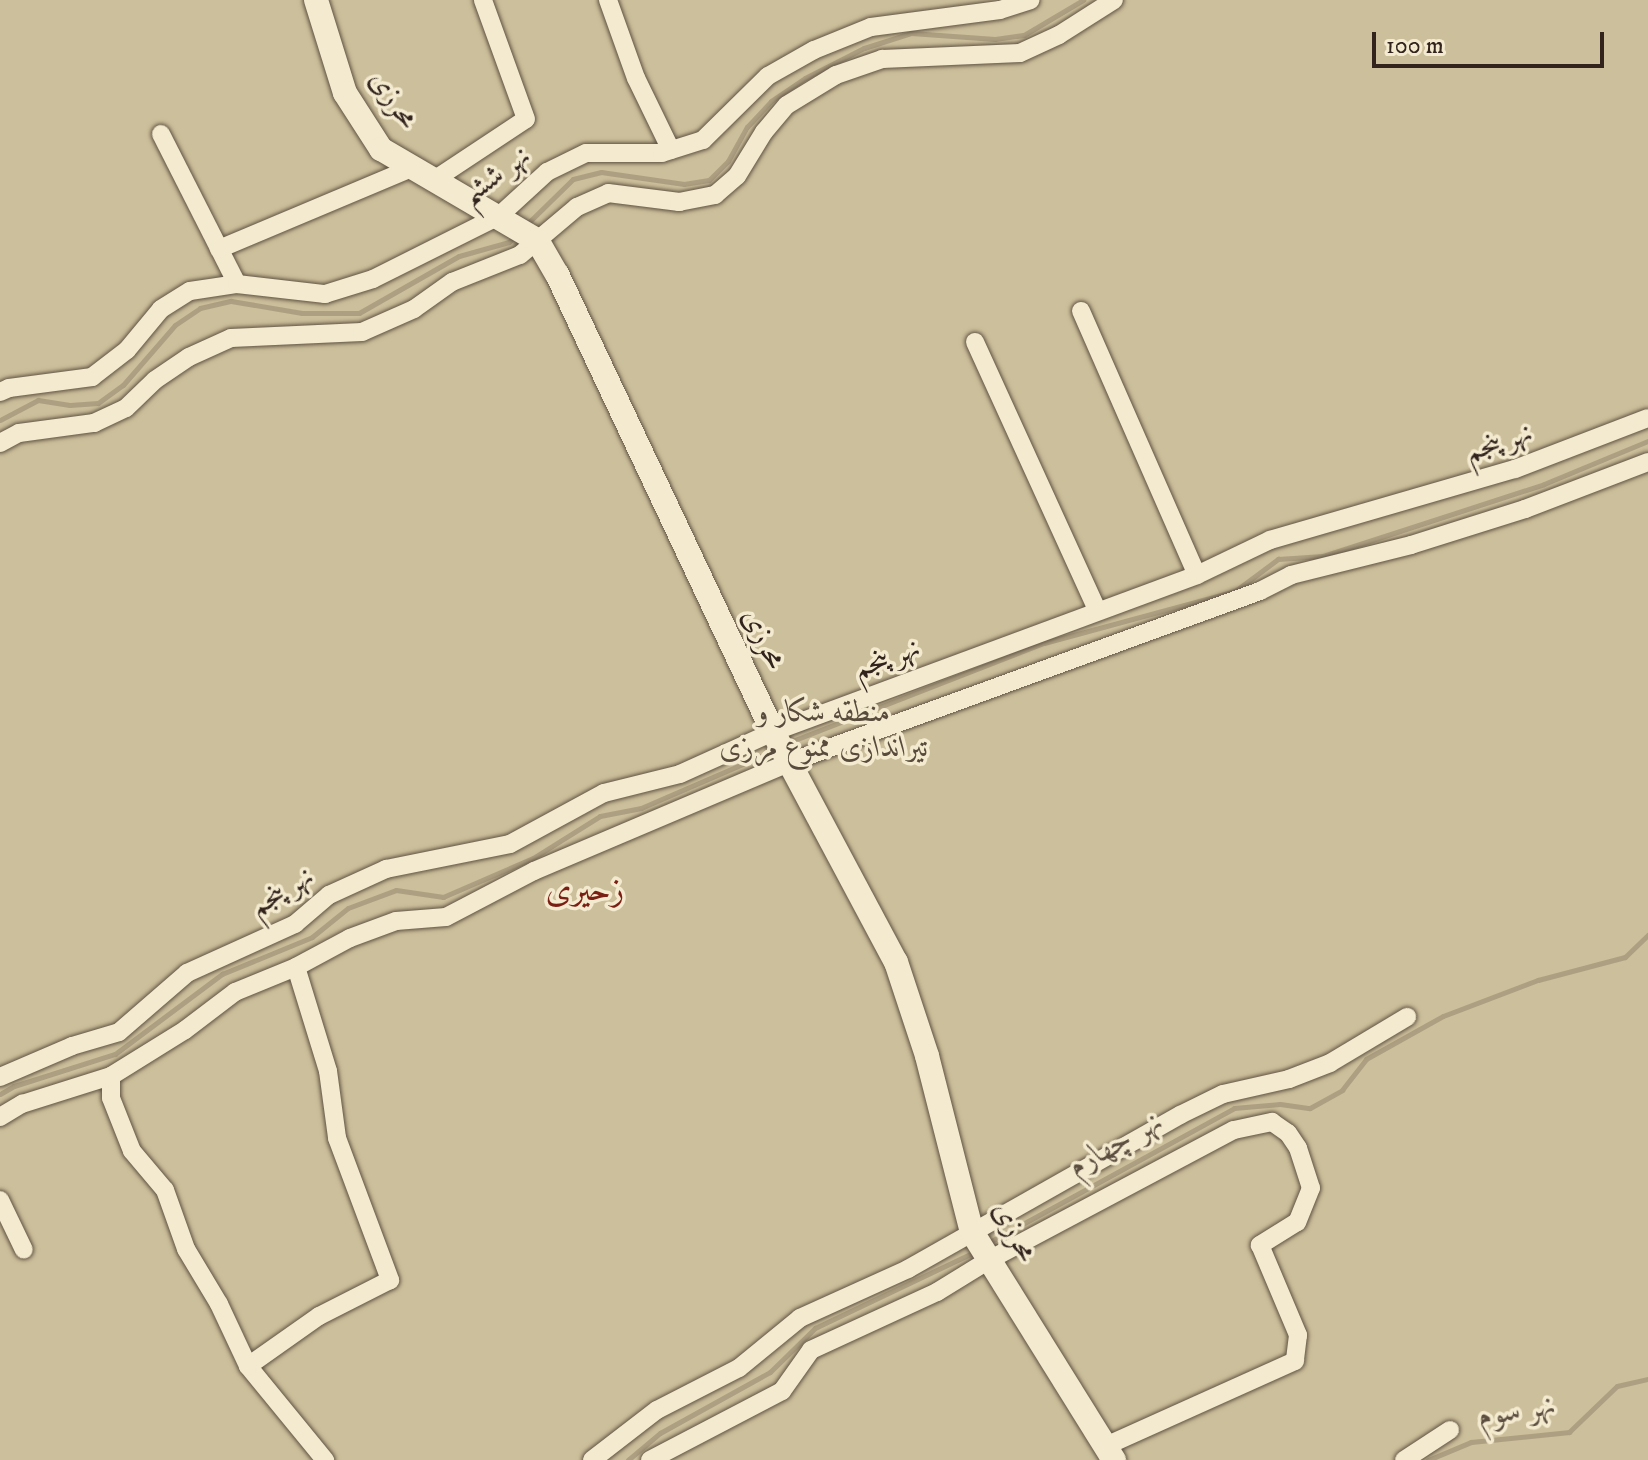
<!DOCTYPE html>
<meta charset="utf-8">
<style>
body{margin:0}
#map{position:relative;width:1648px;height:1460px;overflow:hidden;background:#ecdfb5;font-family:"IM FELL DW Pica",Amiri,serif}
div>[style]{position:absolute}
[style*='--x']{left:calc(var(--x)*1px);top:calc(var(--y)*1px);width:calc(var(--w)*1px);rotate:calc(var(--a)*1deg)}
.green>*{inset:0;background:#ccbf9b}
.stream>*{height:5px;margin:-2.5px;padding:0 2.5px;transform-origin:2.5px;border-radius:2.5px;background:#ad9f81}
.roads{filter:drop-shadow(0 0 2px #605343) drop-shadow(0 0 2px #605343)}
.minor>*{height:18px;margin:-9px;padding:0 9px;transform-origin:9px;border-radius:9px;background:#f3eacf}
.tertiary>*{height:24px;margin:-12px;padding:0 12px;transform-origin:12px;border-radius:12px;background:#f3eacf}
span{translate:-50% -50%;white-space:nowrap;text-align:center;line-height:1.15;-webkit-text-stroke:7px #f3eacf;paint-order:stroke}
.street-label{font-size:30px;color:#32241d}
.park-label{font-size:30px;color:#584b3c;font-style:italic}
.water-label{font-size:32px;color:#5d4f40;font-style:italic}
.quarter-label{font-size:34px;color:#7a1f14}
.scale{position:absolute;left:1372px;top:32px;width:232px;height:36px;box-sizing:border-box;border:4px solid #32241d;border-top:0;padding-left:10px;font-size:24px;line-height:28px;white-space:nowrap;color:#32241d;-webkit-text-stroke:6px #f3eacf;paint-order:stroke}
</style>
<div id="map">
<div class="green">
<div style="clip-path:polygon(0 0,1648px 0,1648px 1460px,0 1460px)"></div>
</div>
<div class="stream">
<div style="--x:527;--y:224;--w:64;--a:-44.4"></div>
<div style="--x:573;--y:179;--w:29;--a:-14"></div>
<div style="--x:601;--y:172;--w:84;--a:8.2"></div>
<div style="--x:684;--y:184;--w:25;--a:-9"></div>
<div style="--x:709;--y:180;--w:27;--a:-45"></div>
<div style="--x:728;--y:161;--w:39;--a:-61"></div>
<div style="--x:747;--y:127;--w:35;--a:-47"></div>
<div style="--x:771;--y:101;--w:41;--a:-34.1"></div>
<div style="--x:805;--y:78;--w:66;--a:-27"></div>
<div style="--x:864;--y:48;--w:49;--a:-17.7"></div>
<div style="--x:911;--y:33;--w:84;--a:4.1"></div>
<div style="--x:995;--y:39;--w:29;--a:-8"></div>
<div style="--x:1024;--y:35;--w:69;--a:-30.7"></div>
<div style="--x:0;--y:420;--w:43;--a:-27.8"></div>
<div style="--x:38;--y:400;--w:32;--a:9"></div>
<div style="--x:70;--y:405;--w:28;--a:-4"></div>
<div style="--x:98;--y:403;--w:31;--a:-36"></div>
<div style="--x:123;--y:385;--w:79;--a:-49.1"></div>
<div style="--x:175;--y:325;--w:30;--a:-34"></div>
<div style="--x:200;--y:308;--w:32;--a:-13"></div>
<div style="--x:231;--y:301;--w:72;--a:9.6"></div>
<div style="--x:302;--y:313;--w:57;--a:0"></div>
<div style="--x:359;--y:313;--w:115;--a:-29.7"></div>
<div style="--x:459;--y:256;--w:52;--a:-15.6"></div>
<div style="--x:509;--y:242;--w:7;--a:-45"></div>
<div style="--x:787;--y:743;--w:276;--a:-21.3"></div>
<div style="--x:1044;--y:643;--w:198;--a:-15.2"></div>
<div style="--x:1235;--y:591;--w:54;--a:-36.7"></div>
<div style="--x:1278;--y:559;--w:45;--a:-3.8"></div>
<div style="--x:1323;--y:556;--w:232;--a:-18"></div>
<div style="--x:1544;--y:484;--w:113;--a:-22.5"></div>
<div style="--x:0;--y:1094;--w:16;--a:-30"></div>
<div style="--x:14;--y:1086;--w:106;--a:-17.6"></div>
<div style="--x:115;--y:1054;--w:134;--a:-36.8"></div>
<div style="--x:222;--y:974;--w:97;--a:-22.3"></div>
<div style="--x:312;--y:937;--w:46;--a:-38.9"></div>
<div style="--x:348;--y:908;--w:51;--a:-20.6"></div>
<div style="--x:396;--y:890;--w:48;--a:8.5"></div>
<div style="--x:443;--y:897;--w:98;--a:-23.4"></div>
<div style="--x:533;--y:858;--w:79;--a:-32.1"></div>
<div style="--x:600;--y:816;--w:42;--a:-11"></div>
<div style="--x:641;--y:808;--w:146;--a:-23.4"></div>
<div style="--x:986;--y:1244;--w:283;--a:-28.7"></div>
<div style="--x:1234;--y:1108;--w:46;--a:-5"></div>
<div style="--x:1280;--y:1104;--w:30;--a:8"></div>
<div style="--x:1310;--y:1108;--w:37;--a:-29"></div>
<div style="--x:1342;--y:1090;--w:39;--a:-52"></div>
<div style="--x:1366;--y:1059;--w:88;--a:-29.2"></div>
<div style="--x:1443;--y:1016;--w:102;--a:-20.8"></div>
<div style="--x:1538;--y:980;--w:90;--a:-14.8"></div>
<div style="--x:1625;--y:957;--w:32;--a:-44"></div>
<div style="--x:628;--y:1460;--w:42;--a:-40.2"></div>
<div style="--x:660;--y:1433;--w:126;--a:-29"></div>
<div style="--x:770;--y:1372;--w:63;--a:-44.4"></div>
<div style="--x:815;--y:1328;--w:176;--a:-25.5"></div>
<div style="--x:1428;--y:1460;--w:47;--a:-22.7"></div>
<div style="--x:1471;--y:1442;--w:99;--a:-5.8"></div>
<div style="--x:1569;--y:1432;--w:66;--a:-43.8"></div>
<div style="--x:1617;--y:1386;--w:32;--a:-13"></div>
</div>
<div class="roads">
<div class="minor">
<div style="--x:608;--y:0;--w:83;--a:70.3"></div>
<div style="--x:636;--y:78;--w:80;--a:64.1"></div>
<div style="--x:161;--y:134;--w:168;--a:63.1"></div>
<div style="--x:434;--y:180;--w:110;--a:-33.5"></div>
<div style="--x:526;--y:119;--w:127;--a:-109.9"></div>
<div style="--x:219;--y:249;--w:209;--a:-22.8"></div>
<div style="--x:1081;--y:311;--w:288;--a:66.3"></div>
<div style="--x:975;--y:342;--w:294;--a:65.5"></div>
<div style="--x:0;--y:392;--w:10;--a:-24"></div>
<div style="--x:9;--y:388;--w:84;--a:-7.5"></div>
<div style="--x:92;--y:377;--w:44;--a:-37.6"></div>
<div style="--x:127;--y:350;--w:53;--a:-50.3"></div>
<div style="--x:161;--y:309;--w:34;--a:-32"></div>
<div style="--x:190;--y:291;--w:48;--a:-8.5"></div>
<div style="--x:237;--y:284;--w:89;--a:6.5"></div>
<div style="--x:325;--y:294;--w:50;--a:-17.4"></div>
<div style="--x:373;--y:279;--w:141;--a:-26.6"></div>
<div style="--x:499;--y:216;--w:65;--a:-42.5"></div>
<div style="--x:547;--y:172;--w:43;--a:-26"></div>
<div style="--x:586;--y:153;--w:76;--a:0"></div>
<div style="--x:662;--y:153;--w:43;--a:-17.6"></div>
<div style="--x:703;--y:140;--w:91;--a:-44.6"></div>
<div style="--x:768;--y:76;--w:53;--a:-29.5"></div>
<div style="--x:814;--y:50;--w:61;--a:-22"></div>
<div style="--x:871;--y:27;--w:130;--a:-7.5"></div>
<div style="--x:1000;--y:10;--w:32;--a:-18"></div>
<div style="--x:0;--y:443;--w:21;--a:-28"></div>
<div style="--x:19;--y:433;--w:76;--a:-7.6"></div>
<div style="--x:94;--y:423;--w:35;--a:-25"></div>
<div style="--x:126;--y:408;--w:40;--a:-44"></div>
<div style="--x:155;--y:380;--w:41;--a:-34.1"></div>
<div style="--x:189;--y:357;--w:46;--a:-24.3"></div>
<div style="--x:231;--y:338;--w:131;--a:-2.6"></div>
<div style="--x:362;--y:332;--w:57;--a:-23.9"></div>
<div style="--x:414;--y:309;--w:47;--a:-35.4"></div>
<div style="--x:452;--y:282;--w:73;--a:-21.7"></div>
<div style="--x:520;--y:255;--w:75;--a:-40.1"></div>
<div style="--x:577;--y:207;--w:34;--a:-24"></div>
<div style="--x:608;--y:193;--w:72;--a:7.2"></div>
<div style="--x:679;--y:202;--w:37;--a:-11"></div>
<div style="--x:715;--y:195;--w:29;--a:-41"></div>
<div style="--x:737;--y:176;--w:52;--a:-58.5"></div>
<div style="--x:764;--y:132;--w:35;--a:-50"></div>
<div style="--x:787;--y:105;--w:57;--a:-31.5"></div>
<div style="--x:836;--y:75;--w:49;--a:-19.2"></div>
<div style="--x:882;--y:59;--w:138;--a:-2.5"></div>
<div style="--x:1020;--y:53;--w:43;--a:-24.8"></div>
<div style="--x:1059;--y:35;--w:65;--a:-32.5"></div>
<div style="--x:296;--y:967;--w:109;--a:72.9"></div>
<div style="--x:328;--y:1071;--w:68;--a:82.3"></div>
<div style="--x:337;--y:1138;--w:152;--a:69.5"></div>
<div style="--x:390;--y:1280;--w:80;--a:153.1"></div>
<div style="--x:319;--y:1316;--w:87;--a:144.8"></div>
<div style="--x:248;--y:1366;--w:122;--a:50.7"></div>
<div style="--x:111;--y:1076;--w:22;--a:90"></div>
<div style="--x:111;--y:1098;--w:57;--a:68.4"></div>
<div style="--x:132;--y:1151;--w:51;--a:49.8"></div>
<div style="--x:165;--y:1190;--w:63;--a:70.4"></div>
<div style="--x:186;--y:1249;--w:64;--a:59"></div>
<div style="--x:219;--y:1304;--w:68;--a:64.9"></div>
<div style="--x:0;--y:1077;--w:78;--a:-23.3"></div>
<div style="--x:72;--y:1046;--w:49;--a:-16.6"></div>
<div style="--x:119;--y:1032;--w:90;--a:-40.9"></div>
<div style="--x:187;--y:973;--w:119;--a:-24.4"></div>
<div style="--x:295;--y:924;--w:45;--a:-40.5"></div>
<div style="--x:329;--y:895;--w:63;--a:-24.5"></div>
<div style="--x:386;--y:869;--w:126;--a:-11.4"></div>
<div style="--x:510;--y:844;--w:107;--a:-28.5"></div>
<div style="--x:604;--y:793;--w:78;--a:-14"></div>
<div style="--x:680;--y:774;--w:102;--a:-24.3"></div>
<div style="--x:773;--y:732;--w:452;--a:-20.3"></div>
<div style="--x:1197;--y:575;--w:81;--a:-25.6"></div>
<div style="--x:1270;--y:540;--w:255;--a:-16.2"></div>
<div style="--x:1515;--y:469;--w:142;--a:-21"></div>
<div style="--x:0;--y:1117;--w:26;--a:-31"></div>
<div style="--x:22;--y:1104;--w:93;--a:-17.5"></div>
<div style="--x:111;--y:1076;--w:87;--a:-31.9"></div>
<div style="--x:185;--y:1030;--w:63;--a:-37.2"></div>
<div style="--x:235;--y:992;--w:66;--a:-22.3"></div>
<div style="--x:296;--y:967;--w:61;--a:-28.2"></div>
<div style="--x:350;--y:938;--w:49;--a:-20.3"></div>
<div style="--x:396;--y:921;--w:50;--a:-4.6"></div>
<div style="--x:446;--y:917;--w:99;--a:-27.6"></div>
<div style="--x:534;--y:871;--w:276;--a:-23"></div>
<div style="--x:788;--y:763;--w:502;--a:-20.02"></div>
<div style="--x:1260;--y:591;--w:35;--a:-27"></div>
<div style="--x:1291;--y:575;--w:124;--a:-14"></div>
<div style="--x:1411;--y:545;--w:120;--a:-17.5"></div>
<div style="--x:1525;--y:509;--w:132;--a:-20.9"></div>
<div style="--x:0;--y:1200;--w:55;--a:64.4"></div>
<div style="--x:592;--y:1460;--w:82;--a:-37.6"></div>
<div style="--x:657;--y:1410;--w:92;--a:-27.1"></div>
<div style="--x:739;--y:1368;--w:79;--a:-39.3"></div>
<div style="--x:800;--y:1318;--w:119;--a:-24.4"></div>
<div style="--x:908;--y:1269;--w:313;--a:-29.5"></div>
<div style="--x:1180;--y:1115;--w:48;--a:-26"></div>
<div style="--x:1223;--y:1094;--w:68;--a:-12.8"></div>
<div style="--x:1289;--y:1079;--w:44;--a:-21.3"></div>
<div style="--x:1330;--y:1063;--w:90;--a:-30.9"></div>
<div style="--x:650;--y:1460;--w:149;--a:-27.6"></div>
<div style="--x:782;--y:1391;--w:50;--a:-54.7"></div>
<div style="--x:811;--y:1350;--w:139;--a:-24.7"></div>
<div style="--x:937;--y:1292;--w:61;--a:-31.6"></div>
<div style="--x:989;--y:1260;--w:277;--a:-28"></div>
<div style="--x:1234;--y:1130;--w:39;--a:-12"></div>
<div style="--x:1272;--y:1122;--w:19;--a:35"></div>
<div style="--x:1288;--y:1133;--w:18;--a:56"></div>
<div style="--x:1298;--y:1148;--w:42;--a:72"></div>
<div style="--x:1311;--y:1188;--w:37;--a:112"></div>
<div style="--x:1297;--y:1222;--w:44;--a:148.1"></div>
<div style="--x:1260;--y:1245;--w:98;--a:67.1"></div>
<div style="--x:1298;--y:1335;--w:26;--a:97"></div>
<div style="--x:1295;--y:1361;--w:207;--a:155.8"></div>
<div style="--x:1404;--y:1460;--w:55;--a:-33.1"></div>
</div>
<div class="tertiary">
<div style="--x:316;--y:0;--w:97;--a:72.7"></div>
<div style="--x:345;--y:93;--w:67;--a:57.3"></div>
<div style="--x:381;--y:149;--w:181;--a:30.3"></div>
<div style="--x:537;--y:240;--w:39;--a:60"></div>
<div style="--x:557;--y:274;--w:506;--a:64.75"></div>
<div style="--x:773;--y:732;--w:261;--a:61.9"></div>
<div style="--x:896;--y:962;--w:99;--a:71.7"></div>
<div style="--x:927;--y:1056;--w:182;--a:75.7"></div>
<div style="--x:972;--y:1232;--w:269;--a:58.1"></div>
</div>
</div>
<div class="street-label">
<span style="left:393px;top:100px;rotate:56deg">محرزی</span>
<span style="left:496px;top:176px;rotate:-36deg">نهر ششم</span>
<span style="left:1499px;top:443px;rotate:-18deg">نهر پنجم</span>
<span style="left:763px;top:639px;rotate:64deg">محرزی</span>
<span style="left:887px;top:659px;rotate:-20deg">نهر پنجم</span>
<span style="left:282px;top:892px;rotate:-31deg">نهر پنجم</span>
<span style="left:1014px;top:1232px;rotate:63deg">محرزی</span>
</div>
<div class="park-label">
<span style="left:824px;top:730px">منطقه شکار و<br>تیراندازی ممنوع مرزی</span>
</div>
<div class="water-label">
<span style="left:1116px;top:1144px;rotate:-29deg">نهر چهارم</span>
<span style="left:1517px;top:1411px;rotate:-9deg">نهر سوم</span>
</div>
<div class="quarter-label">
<span style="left:585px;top:891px">زحیری</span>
</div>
<div class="scale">100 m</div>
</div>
